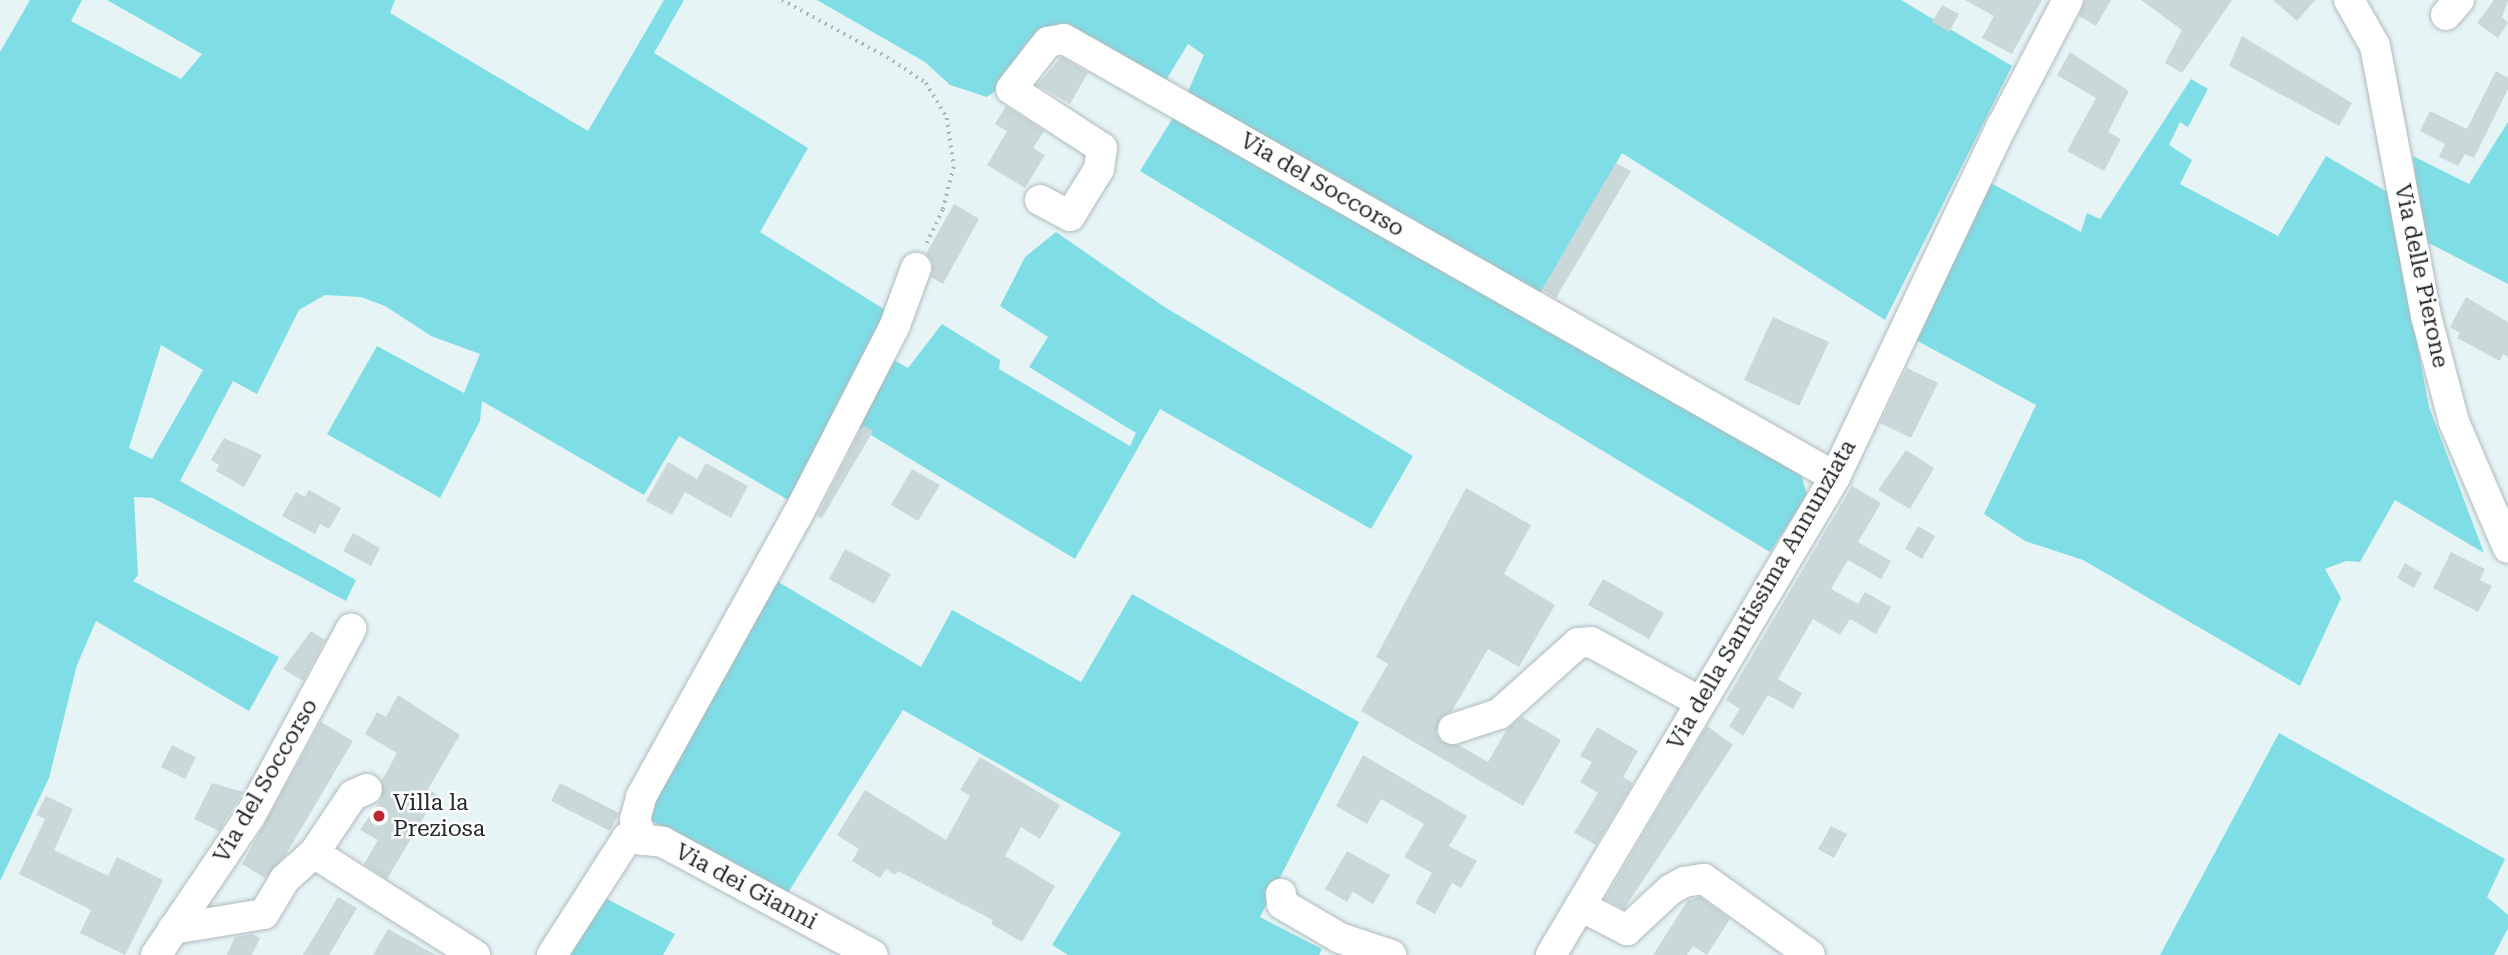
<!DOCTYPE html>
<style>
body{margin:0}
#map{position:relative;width:2508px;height:955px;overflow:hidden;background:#e7f4f6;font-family:"Roboto Serif",serif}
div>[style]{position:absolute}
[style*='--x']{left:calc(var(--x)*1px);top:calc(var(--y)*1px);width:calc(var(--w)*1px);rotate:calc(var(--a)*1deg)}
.green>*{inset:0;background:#7fdde6}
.building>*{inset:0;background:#cbd8d9}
.path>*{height:3.5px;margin-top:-1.75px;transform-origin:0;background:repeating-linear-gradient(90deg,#abb6b7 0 2px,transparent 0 7px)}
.roads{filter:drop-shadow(0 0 2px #afbbbd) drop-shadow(0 0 2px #afbbbd)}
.minor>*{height:30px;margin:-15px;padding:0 15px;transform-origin:15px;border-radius:15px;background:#fff}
.dots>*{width:19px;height:19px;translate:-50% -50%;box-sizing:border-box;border:4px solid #fefefe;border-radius:50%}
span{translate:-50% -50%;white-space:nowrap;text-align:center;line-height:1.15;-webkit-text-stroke:5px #fefefe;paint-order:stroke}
.street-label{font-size:23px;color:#252a2a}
.poi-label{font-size:23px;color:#252a2a}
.left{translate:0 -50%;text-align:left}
</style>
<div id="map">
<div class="green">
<div style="clip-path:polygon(evenodd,30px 0,82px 0,71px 21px,181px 79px,202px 54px,107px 0,395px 0,390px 13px,588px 131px,664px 0,684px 0,654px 53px,808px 148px,760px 232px,887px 311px,790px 501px,679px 436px,644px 495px,482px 401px,480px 421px,440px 498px,327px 434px,377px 346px,464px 393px,480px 354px,431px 336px,385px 306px,361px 297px,325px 295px,299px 310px,257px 394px,233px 381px,180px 481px,356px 580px,346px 601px,153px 498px,134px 497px,138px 575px,133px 581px,279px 657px,249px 711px,96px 621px,77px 665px,49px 778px,0 881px,0 52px,30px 0,161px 345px,203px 370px,152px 459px,129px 448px,161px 345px)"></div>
<div style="clip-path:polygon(817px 0,1901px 0,2012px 66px,1885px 320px,1622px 153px,1534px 304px,1185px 98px,1204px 55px,1188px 44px,1163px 85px,1063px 27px,1045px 27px,1025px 44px,998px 89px,987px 97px,950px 85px,925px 62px)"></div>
<div style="clip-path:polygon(2191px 79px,2208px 89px,2188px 127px,2180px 122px,2169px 145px,2192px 160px,2180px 184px,2278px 236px,2326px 156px,2389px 193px,2429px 407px,2484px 553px,2395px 500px,2360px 562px,2346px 561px,2325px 569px,2341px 598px,2300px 686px,2083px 560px,2025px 541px,1984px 514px,2036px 405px,1914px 339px,1991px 183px,2081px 232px,2087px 213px,2100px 219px)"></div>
<div style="clip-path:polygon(1176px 113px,1801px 474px,1807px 495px,1770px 552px,1140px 171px)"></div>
<div style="clip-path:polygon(2508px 122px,2508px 284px,2423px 240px,2413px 156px,2469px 184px)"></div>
<div style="clip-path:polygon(1056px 232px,1163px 306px,1413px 456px,1371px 529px,1160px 409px,1075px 559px,848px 421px,883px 354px,908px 368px,942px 324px,1000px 360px,999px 369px,1130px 446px,1136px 433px,1029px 367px,1048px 337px,1000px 306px,1025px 257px)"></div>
<div style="clip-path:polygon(770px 577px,921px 667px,952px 610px,1081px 682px,1132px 594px,1359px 722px,1260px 917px,1322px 949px,1319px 955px,1068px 955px,1052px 945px,1121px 833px,903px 710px,784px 899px,726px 858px,638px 814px)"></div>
<div style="clip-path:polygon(2279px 733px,2505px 859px,2487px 897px,2508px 915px,2508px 928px,2494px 955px,2160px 955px)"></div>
<div style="clip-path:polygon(605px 898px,675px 934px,663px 955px,568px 955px)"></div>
</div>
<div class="building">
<div style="clip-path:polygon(1965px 0,2042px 0,2012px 54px,1982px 38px,1994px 16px)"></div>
<div style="clip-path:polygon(2085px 0,2111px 0,2096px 26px,2079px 16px)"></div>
<div style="clip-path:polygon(2141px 0,2232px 0,2182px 73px,2165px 63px,2182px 30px)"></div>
<div style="clip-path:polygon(2273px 0,2315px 0,2297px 21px)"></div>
<div style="clip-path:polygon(2494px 0,2508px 0,2502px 17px,2508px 23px,2498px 38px,2477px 23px)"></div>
<div style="clip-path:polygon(1942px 5px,1959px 14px,1949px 32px,1932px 22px)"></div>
<div style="clip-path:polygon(2242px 36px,2352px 103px,2339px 126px,2229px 66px)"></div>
<div style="clip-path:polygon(2070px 52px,2129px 91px,2108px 132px,2121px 139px,2104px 171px,2067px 151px,2096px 98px,2057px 75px)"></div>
<div style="clip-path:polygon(1061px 57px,1088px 73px,1070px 104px,1037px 85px)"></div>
<div style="clip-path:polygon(2496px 71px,2508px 78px,2508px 89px,2474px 158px,2465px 154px,2458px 166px,2439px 157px,2445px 144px,2420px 131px,2430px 111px,2467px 129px)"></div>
<div style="clip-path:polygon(1006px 106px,1044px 131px,1033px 148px,1045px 155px,1025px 188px,987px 165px,1007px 131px,995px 124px)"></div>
<div style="clip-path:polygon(1616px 163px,1631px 171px,1556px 298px,1542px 290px)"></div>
<div style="clip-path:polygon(954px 204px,979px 219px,943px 284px,931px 277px,933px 264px,926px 254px)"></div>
<div style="clip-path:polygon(2466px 297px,2508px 322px,2508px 357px,2503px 354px,2500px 361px,2457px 338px,2460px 333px,2450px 327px)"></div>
<div style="clip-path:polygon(1773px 317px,1829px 342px,1799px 406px,1744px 380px)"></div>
<div style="clip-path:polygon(1907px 368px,1938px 383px,1911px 438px,1880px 423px)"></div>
<div style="clip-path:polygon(863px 425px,873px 431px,822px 518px,817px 516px)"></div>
<div style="clip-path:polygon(224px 438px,262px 455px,244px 487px,216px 471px,219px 465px,211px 460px)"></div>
<div style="clip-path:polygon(1906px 450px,1934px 468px,1910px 509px,1878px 490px)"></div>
<div style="clip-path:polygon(668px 462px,697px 479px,706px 463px,748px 486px,731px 518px,685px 492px,672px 515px,646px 501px)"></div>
<div style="clip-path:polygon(912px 469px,940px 485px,918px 521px,891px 505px)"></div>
<div style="clip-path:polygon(1852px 486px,1881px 503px,1858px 542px,1891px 561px,1881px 579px,1848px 560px,1831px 589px,1858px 604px,1865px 592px,1891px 607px,1876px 634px,1850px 619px,1840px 635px,1813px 619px,1778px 679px,1802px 693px,1793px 709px,1768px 695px,1743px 736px,1729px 726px,1740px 709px,1726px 700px)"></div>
<div style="clip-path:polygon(1466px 488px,1531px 525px,1504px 574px,1555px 605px,1519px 667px,1488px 649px,1452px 711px,1440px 718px,1436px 734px,1442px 742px,1459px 745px,1488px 762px,1507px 729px,1522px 717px,1561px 740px,1523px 806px,1361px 711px,1388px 664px,1376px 657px)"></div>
<div style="clip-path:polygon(309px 490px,341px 508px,329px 529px,320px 524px,315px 534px,282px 516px,296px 492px,305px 497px)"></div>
<div style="clip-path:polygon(1918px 526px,1935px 536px,1922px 559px,1905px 549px)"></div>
<div style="clip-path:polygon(353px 533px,380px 548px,371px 566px,343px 551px)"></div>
<div style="clip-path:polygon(845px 549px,891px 574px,874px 604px,829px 579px)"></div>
<div style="clip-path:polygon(2451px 552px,2485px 569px,2480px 580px,2492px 586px,2478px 612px,2433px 588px)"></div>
<div style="clip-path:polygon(2405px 563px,2422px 573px,2414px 588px,2397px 578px)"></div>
<div style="clip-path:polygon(1603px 579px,1664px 613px,1649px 639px,1588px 605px)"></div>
<div style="clip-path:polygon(311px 631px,325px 640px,303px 681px,283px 669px)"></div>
<div style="clip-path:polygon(398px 695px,460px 735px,428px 789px,437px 795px,387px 879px,364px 864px,378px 840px,360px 830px,381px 799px,382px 780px,397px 753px,365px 734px,377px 712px,386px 717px)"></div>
<div style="clip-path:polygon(321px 722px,353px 741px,285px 856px,265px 878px,242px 864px)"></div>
<div style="clip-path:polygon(1707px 726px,1733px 745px,1624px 909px,1605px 899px)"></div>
<div style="clip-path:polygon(1597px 727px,1638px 751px,1623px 777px,1633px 783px,1596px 845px,1574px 833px,1598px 793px,1580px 782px,1592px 762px,1580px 756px)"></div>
<div style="clip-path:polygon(172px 745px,196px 757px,185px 779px,161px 767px)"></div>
<div style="clip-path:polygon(1363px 755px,1467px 816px,1449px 846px,1477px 861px,1461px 888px,1452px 883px,1435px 914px,1415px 903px,1432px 873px,1404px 857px,1424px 824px,1381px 799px,1367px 824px,1336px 806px)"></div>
<div style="clip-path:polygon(980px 757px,1060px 805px,1040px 839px,1021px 827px,1005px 856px,1055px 886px,1022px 942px,991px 924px,993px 920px,898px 871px,895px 875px,886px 869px,880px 878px,852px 861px,859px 849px,837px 835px,865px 790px,946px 840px,970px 796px,960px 790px)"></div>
<div style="clip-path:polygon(212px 783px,243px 792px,219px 831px,194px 819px)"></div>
<div style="clip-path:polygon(560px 783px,619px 813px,610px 831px,551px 801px)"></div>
<div style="clip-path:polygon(46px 796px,73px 809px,54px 850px,108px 876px,117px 857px,163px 880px,125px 955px,80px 933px,91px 910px,19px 874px,45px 819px,36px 815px)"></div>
<div style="clip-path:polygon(1831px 826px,1847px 834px,1834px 858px,1818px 849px)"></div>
<div style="clip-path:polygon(1347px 851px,1390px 875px,1373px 904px,1353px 892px,1347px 902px,1325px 889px)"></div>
<div style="clip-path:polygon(338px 897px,357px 908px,329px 955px,303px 955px)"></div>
<div style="clip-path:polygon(1700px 897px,1730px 919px,1707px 955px,1693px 946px,1687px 955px,1653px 955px,1688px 900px)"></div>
<div style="clip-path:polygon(388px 929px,436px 955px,373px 955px)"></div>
<div style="clip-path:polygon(252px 934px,260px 938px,252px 955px,227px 955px,235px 937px)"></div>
</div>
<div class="path">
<div style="--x:782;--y:0;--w:119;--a:28.5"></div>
<div style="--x:887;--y:57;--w:47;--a:33.7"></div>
<div style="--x:926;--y:83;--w:41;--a:59"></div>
<div style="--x:947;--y:118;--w:49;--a:81.9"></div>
<div style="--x:954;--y:167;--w:44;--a:104.3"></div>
<div style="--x:943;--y:210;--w:41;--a:115.9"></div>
</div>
<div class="roads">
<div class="minor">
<div style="--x:2349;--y:0;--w:53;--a:60.5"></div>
<div style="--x:2375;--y:46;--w:275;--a:79.3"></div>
<div style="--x:2426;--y:316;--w:110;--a:75.2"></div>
<div style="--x:2454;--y:422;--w:137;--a:66.8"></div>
<div style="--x:2446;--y:15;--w:20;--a:-49"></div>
<div style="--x:1040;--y:200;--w:34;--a:28"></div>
<div style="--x:1070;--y:216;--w:55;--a:-58.3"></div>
<div style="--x:1099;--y:169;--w:21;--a:-82"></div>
<div style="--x:1102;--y:148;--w:108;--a:-147"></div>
<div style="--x:1011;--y:89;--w:60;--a:-51.8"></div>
<div style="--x:1048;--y:42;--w:16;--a:-11"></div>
<div style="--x:1064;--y:39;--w:887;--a:29.6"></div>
<div style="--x:1453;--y:729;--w:48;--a:-18.1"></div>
<div style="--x:1499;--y:714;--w:106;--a:-41.9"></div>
<div style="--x:1578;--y:643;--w:13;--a:-4"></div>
<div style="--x:1591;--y:642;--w:124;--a:28.8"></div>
<div style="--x:643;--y:840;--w:22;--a:-112"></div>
<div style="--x:635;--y:820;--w:24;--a:-75"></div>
<div style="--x:641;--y:797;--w:321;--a:-61"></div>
<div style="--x:797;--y:516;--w:215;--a:-62.8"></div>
<div style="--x:895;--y:325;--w:61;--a:-69.8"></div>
<div style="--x:314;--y:853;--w:191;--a:32.4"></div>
<div style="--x:1281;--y:894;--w:10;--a:84"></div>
<div style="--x:1282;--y:904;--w:67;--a:30.4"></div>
<div style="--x:1340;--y:938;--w:54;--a:18.4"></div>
<div style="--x:1580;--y:906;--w:53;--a:27.1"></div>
<div style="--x:1627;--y:930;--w:59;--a:-42.9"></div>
<div style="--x:1670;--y:890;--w:16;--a:-30"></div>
<div style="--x:1684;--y:882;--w:20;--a:-9"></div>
<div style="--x:1704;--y:879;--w:130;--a:35.6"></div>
<div style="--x:173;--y:929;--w:92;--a:-9.4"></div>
<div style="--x:264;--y:914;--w:41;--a:-59"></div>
<div style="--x:285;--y:879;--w:39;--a:-42"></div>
<div style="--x:314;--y:853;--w:70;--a:-56.1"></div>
<div style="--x:353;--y:795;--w:15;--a:-23"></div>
<div style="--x:156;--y:955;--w:168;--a:-55.9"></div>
<div style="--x:250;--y:816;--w:213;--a:-61.6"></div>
<div style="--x:552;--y:955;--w:139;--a:-57.3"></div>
<div style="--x:627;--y:838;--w:36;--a:6"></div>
<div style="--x:663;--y:842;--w:238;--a:28.3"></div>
<div style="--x:1551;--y:955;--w:556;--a:-59.28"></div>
<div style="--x:1835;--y:477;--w:389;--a:-64.6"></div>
<div style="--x:2002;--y:126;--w:142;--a:-62.4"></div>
</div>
</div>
<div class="dots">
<div style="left:379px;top:816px;background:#b92830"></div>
</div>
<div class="street-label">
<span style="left:1322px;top:185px;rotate:30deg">Via del Soccorso</span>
<span style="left:2421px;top:276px;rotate:78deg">Via delle Pierone</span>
<span style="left:1762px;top:595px;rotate:-60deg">Via della Santissima Annunziata</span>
<span style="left:266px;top:781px;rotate:-60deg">Via del Soccorso</span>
<span style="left:746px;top:887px;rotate:28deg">Via dei Gianni</span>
</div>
<div class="poi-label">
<span class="left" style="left:393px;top:816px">Villa la<br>Preziosa</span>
</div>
</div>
